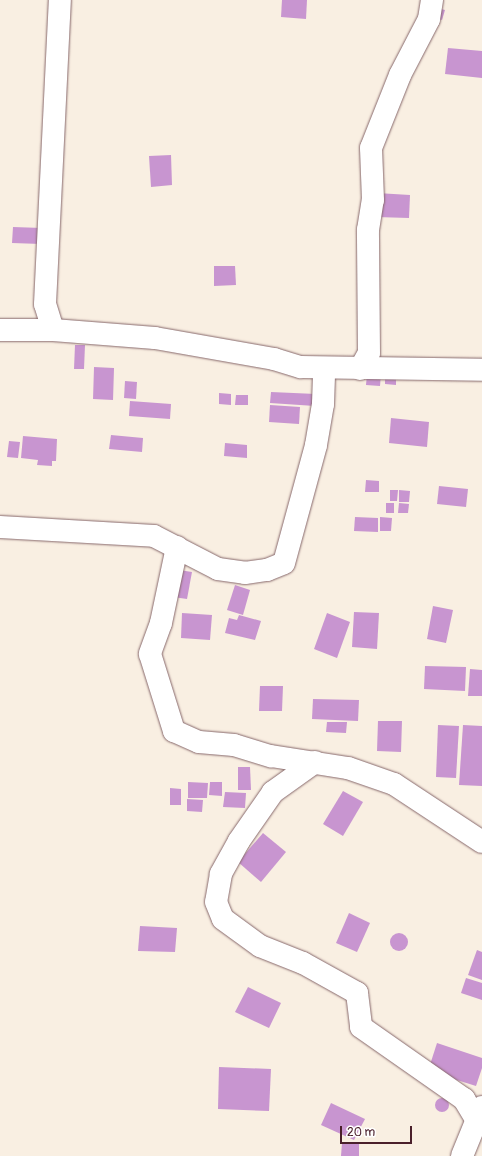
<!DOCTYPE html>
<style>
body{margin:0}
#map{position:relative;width:482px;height:1156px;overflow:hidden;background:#f9efe2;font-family:Pangolin,sans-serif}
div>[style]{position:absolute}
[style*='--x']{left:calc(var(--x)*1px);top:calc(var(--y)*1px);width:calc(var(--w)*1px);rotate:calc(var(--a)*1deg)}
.building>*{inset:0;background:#c895d0}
.round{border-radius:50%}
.roads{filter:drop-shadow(0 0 1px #87686b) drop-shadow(0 0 1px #87686b)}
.minor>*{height:22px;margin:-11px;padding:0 11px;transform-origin:11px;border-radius:11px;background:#fff}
span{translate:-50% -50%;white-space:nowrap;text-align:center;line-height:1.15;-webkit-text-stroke:3px #fff;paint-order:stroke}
.scale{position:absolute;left:340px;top:1126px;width:72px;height:18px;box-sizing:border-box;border:2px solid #4a1f2b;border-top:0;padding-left:5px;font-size:12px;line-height:14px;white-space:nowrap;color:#4a1f2b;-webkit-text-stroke:3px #fff;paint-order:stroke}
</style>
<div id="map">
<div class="building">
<div style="clip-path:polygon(282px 0,307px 0,306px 19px,281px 17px)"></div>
<div style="clip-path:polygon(437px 8px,445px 10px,442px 20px,434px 17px)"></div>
<div style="clip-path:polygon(448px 48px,482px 51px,482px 78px,445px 74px)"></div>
<div style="clip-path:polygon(171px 155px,172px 185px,151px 187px,149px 156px)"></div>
<div style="clip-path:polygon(377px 193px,410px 195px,409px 218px,376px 217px)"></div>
<div style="clip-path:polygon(13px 227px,42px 228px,41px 244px,12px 243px)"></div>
<div style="clip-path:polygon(214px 266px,235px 266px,236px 285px,214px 286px)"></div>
<div style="clip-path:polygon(75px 345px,85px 345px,84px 369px,74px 369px)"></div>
<div style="clip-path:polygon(94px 367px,114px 368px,113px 400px,93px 399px)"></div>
<div style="clip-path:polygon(367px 374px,381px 374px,380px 386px,366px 385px)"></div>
<div style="clip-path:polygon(385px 375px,396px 375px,396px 385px,385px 384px)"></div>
<div style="clip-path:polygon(125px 381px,137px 382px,136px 399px,124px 398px)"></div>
<div style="clip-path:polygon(271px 392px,316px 394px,315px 406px,270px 403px)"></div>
<div style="clip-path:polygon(219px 393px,231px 394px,231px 405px,219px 404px)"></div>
<div style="clip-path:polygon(236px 395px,248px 395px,248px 405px,235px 405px)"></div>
<div style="clip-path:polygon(130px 401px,171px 404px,170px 419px,129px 416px)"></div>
<div style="clip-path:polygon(270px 405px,300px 407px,299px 424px,269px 422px)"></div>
<div style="clip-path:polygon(391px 418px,429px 422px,427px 447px,389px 443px)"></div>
<div style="clip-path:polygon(111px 435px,143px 438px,142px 452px,109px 449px)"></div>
<div style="clip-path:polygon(23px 436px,57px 439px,56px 461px,52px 461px,52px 466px,37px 465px,38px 460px,21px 458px)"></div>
<div style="clip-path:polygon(9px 441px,20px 442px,18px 458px,7px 457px)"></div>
<div style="clip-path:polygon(225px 443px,247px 445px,247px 458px,224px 456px)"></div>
<div style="clip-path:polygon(366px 480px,379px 481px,379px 492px,365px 492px)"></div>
<div style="clip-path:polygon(439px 486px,468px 489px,466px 507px,437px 504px)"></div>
<div style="clip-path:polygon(390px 490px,398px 490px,397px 501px,390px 501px)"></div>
<div style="clip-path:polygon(399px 490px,410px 491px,409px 502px,399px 502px)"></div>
<div style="clip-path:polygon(386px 503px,394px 503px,394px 513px,386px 513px)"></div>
<div style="clip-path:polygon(399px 503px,409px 504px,408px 513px,398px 513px)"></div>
<div style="clip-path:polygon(355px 517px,378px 518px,378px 532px,354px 531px)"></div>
<div style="clip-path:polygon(380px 517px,392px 518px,391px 531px,380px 531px)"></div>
<div style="clip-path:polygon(179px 570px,192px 572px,187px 599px,173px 597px)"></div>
<div style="clip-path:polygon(235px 585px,250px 590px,243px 615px,227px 610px)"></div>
<div style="clip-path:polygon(433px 606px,453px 610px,446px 643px,427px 639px)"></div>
<div style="clip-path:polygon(354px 612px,379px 613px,377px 649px,352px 647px)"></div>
<div style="clip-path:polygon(182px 613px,212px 615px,210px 640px,181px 638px)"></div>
<div style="clip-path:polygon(327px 613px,350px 622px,337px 658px,314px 649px)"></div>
<div style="clip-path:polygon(239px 615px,261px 621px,255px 640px,225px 633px,229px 618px,237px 620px)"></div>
<div style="clip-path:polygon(425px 666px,466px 667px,465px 691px,424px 689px)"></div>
<div style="clip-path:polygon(470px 669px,482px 670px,482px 696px,468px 696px)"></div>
<div style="clip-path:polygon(260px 686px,283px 686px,282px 711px,259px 711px)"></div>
<div style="clip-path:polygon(313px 699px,359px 700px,358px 721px,312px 719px)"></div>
<div style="clip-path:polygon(378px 721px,402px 721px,401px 752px,377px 751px)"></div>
<div style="clip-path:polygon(327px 722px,347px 722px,346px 733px,326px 732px)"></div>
<div style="clip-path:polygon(438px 725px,459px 726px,456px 778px,436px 777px)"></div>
<div style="clip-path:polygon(463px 725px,482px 726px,482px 786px,459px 785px)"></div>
<div style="clip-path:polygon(238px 767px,250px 767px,251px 790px,238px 790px)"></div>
<div style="clip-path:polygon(188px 782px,208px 783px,207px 798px,188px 798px)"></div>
<div style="clip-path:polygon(210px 782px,222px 782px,222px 796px,209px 795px)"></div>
<div style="clip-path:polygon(170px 788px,181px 789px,181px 805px,170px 805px)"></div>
<div style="clip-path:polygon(343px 791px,363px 802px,343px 836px,323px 824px)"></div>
<div style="clip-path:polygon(225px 792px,246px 793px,245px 808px,223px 807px)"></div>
<div style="clip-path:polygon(187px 799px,203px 800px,202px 812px,187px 811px)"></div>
<div style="clip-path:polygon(263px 833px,286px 852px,261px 882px,238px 862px)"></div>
<div style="clip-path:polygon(349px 913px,370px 923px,357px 952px,336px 943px)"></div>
<div style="clip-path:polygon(140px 926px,177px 928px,175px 952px,138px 951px)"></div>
<div class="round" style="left:390px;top:933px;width:18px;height:18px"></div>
<div style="clip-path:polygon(477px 950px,482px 952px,482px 980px,468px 975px)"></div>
<div style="clip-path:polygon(466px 978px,482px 983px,482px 1000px,461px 993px)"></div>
<div style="clip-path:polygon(248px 987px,281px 1003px,269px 1028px,235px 1012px)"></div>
<div style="clip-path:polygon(437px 1043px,482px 1058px,482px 1068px,476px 1086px,428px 1071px)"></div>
<div style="clip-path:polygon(219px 1067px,271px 1069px,269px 1111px,218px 1109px)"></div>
<div class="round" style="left:435px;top:1098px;width:14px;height:14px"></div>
<div style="clip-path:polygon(331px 1103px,365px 1119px,354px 1140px,321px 1125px)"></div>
<div style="clip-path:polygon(342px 1143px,359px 1143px,359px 1156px,341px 1156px)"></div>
</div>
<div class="roads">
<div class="minor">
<div style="--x:0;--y:330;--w:53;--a:0"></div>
<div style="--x:53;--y:330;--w:102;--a:4.5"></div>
<div style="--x:155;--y:338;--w:121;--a:10"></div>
<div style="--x:274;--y:359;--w:28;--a:17"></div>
<div style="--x:301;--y:367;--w:181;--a:0.9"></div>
<div style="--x:53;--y:330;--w:27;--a:-107"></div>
<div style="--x:45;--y:304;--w:304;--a:-87.2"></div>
<div style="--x:360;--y:369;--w:18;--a:-61"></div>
<div style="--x:369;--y:353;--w:123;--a:-90.5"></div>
<div style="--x:368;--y:230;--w:30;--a:-81"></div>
<div style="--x:373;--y:200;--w:52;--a:-92.2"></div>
<div style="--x:371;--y:148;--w:79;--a:-68.3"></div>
<div style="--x:400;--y:75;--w:63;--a:-62.6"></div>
<div style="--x:429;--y:19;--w:19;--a:-81"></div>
<div style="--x:0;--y:527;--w:154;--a:3.3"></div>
<div style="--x:154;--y:536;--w:72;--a:27.3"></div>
<div style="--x:218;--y:569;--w:27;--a:8"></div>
<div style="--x:245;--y:573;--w:22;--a:-8"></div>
<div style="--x:267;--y:570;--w:18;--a:-22"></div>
<div style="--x:284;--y:563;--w:122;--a:-74.8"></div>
<div style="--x:316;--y:445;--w:42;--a:-80.3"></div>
<div style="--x:323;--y:404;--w:36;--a:-88"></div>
<div style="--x:177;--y:547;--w:78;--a:101.9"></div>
<div style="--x:161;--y:623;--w:33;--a:110"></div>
<div style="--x:150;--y:654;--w:81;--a:72.7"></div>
<div style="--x:174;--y:731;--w:27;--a:24"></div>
<div style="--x:199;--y:742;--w:35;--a:5"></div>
<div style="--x:234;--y:745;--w:39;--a:17"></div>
<div style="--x:271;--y:756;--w:78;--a:8.9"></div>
<div style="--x:348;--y:768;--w:49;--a:19.2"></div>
<div style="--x:394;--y:784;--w:105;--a:33.4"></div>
<div style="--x:315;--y:762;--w:52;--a:144.5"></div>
<div style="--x:273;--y:792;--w:60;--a:124.8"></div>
<div style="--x:239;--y:841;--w:38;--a:119"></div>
<div style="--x:221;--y:874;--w:28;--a:100"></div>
<div style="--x:216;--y:902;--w:18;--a:68"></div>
<div style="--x:223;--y:919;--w:46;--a:36.1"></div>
<div style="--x:260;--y:946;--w:46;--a:21.6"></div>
<div style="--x:303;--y:963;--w:62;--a:29.1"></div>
<div style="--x:357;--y:993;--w:34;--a:83"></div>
<div style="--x:361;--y:1027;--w:126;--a:35"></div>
<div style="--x:464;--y:1099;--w:23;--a:59"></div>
<div style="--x:462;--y:1156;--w:53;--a:-67.8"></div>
</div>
</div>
<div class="scale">20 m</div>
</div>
